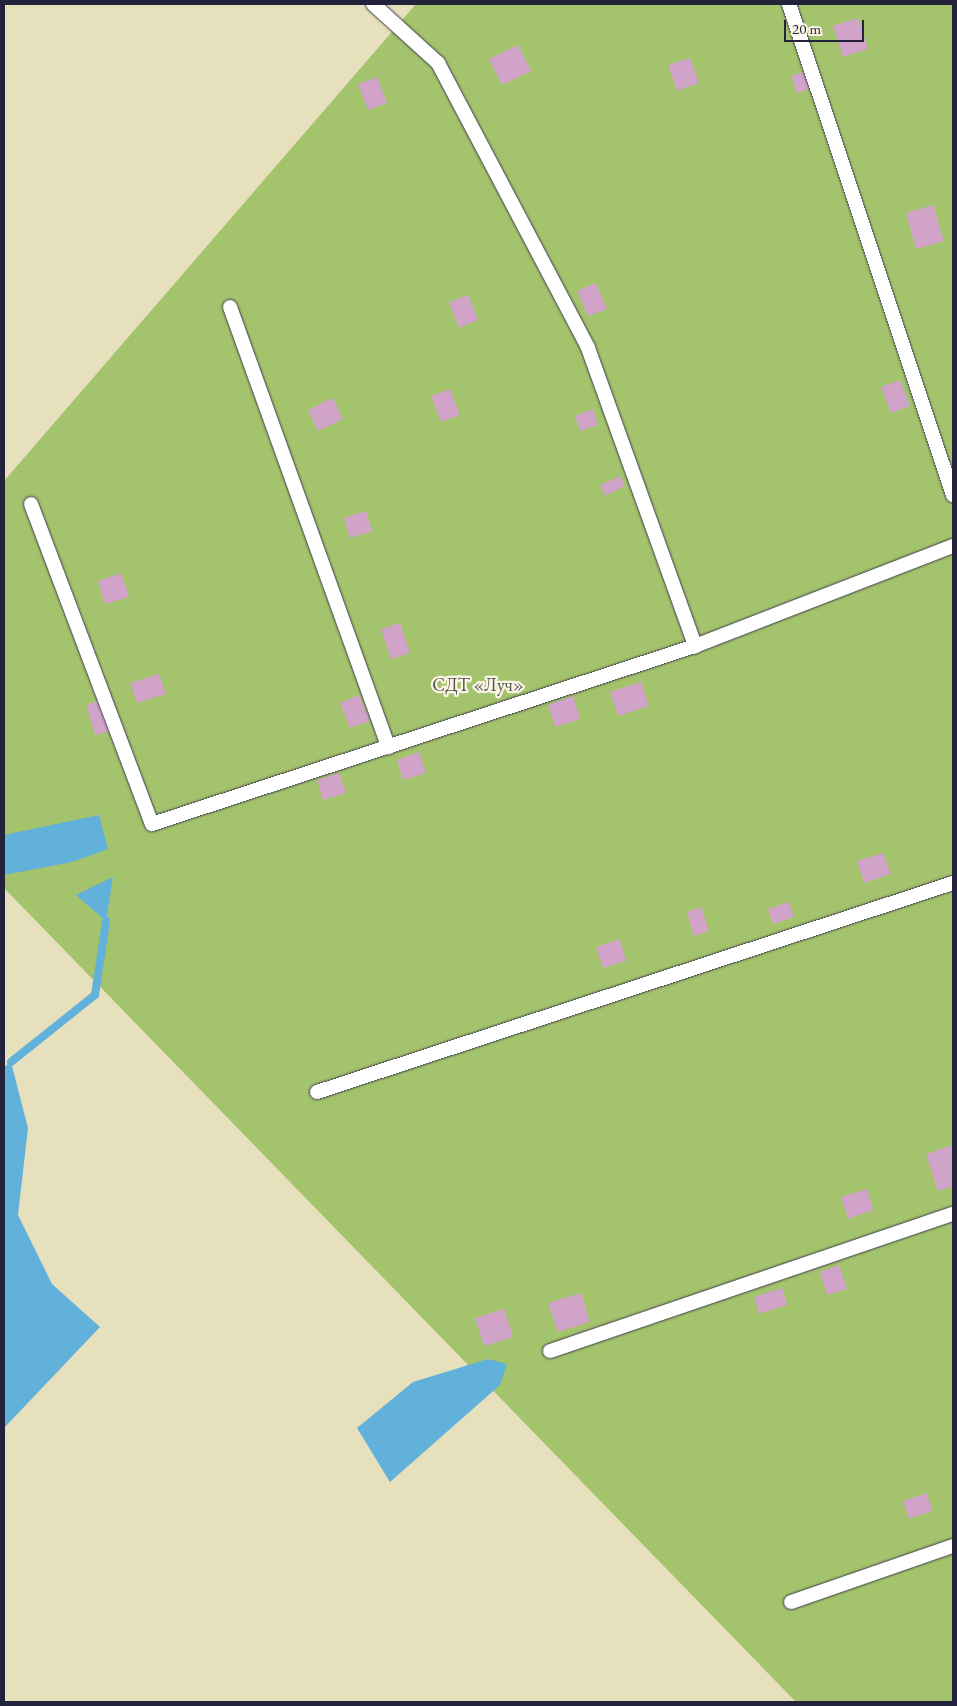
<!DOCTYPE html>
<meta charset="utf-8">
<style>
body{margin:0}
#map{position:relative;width:957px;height:1706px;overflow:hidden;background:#e7e0bc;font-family:"EB Garamond",serif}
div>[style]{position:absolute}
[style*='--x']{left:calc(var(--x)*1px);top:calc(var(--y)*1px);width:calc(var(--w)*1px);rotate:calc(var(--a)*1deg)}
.green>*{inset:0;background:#a3c36c}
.water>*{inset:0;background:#61b1db}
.stream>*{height:8px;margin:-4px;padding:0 4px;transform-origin:4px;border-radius:4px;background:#61b1db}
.building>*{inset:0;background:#d1a3c9}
.roads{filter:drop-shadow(0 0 1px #403e4e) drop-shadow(0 0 1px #403e4e)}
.service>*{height:14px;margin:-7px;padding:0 7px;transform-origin:7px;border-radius:7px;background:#fff}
span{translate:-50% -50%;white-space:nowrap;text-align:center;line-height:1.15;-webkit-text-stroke:4.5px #fcf5e5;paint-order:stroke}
.park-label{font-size:18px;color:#4f5a4c}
.frame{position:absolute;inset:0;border:5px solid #22223b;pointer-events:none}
.scale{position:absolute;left:784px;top:20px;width:80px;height:22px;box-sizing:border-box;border:2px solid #22223b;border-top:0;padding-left:6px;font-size:15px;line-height:18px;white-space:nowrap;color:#22223b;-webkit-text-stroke:4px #fcf5e5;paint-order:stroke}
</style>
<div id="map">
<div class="green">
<div style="clip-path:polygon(416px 4px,953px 4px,953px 1702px,796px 1702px,4px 888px,4px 481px)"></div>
</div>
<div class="water">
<div style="clip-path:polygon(99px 815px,108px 849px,72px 862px,4px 875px,4px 835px)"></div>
<div style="clip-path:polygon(113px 877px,106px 921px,76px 895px)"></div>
<div style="clip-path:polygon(11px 1062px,28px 1128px,18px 1215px,52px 1284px,100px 1327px,4px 1428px,4px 1067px)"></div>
<div style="clip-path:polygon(488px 1359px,507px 1364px,500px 1385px,390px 1482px,357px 1428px,413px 1382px)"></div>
</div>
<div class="stream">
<div style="--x:11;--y:1062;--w:107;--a:-38.6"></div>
<div style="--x:95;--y:995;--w:75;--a:-81.5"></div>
</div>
<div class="building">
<div style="clip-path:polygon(858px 18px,868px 49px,843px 57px,833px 26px)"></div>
<div style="clip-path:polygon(518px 45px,531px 71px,502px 85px,489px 59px)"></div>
<div style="clip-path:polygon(690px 58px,699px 83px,677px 91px,668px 65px)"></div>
<div style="clip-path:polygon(806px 71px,812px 88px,797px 93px,791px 76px)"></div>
<div style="clip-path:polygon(377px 77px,387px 103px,368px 110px,358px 84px)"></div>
<div style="clip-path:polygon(933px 205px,944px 241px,916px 249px,906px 213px)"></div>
<div style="clip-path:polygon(596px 283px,607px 309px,588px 316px,577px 291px)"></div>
<div style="clip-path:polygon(468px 295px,478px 320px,459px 328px,449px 302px)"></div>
<div style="clip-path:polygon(900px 380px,910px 406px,891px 413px,881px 387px)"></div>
<div style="clip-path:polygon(450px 389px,460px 415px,441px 422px,431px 396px)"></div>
<div style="clip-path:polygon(333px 398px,343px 419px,318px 431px,308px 410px)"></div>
<div style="clip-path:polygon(593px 409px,598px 425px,580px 431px,575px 416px)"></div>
<div style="clip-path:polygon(620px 476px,625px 486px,605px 496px,600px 485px)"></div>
<div style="clip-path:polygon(366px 511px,372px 531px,350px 538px,344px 518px)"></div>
<div style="clip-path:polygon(121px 573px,129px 597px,105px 604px,98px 581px)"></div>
<div style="clip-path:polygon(400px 623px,410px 653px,391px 659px,381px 629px)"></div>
<div style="clip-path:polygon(159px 674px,166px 694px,137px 703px,130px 683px)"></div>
<div style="clip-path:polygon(641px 682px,649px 706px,618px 716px,610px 692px)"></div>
<div style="clip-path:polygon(359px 695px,370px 721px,350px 728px,340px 703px)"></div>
<div style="clip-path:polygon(573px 696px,580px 719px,555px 727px,548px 705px)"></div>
<div style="clip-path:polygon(100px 700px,110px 731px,95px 735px,86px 705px)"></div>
<div style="clip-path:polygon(419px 752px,426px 773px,403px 780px,397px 760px)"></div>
<div style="clip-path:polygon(339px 773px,346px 793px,323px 800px,317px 780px)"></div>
<div style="clip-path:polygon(883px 853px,891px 874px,864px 883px,857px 861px)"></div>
<div style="clip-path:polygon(789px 902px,794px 917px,773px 924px,768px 909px)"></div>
<div style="clip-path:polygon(701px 907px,709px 931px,694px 936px,687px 912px)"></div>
<div style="clip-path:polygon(620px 939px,626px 961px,603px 968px,596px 947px)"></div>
<div style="clip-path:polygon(953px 1145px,953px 1186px,938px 1191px,926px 1154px)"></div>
<div style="clip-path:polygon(867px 1189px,873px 1210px,848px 1219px,841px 1197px)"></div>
<div style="clip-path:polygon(839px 1265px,847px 1289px,827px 1295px,820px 1272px)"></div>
<div style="clip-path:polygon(782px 1288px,787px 1305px,759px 1314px,754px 1297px)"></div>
<div style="clip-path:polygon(581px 1293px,590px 1322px,558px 1332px,548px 1303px)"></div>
<div style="clip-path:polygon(504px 1309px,513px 1337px,484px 1346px,475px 1318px)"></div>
<div style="clip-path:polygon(927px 1493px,932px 1511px,909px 1519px,903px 1501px)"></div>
</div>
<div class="roads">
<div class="service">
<div style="--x:373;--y:4;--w:88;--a:42.2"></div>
<div style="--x:438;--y:63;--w:322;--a:62.2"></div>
<div style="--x:588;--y:348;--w:317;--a:70.2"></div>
<div style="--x:789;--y:4;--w:518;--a:71.53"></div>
<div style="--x:230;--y:307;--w:468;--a:70.2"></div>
<div style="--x:31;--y:504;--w:342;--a:69.3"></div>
<div style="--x:152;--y:824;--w:571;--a:-18.15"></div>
<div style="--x:695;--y:646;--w:277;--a:-21.2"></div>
<div style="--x:317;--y:1092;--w:669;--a:-18.19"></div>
<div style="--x:550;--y:1351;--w:426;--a:-18.8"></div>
<div style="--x:791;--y:1602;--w:171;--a:-19.1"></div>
</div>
</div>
<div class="park-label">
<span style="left:478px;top:685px">СДТ «Луч»</span>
</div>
<div class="frame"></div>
<div class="scale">20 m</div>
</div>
